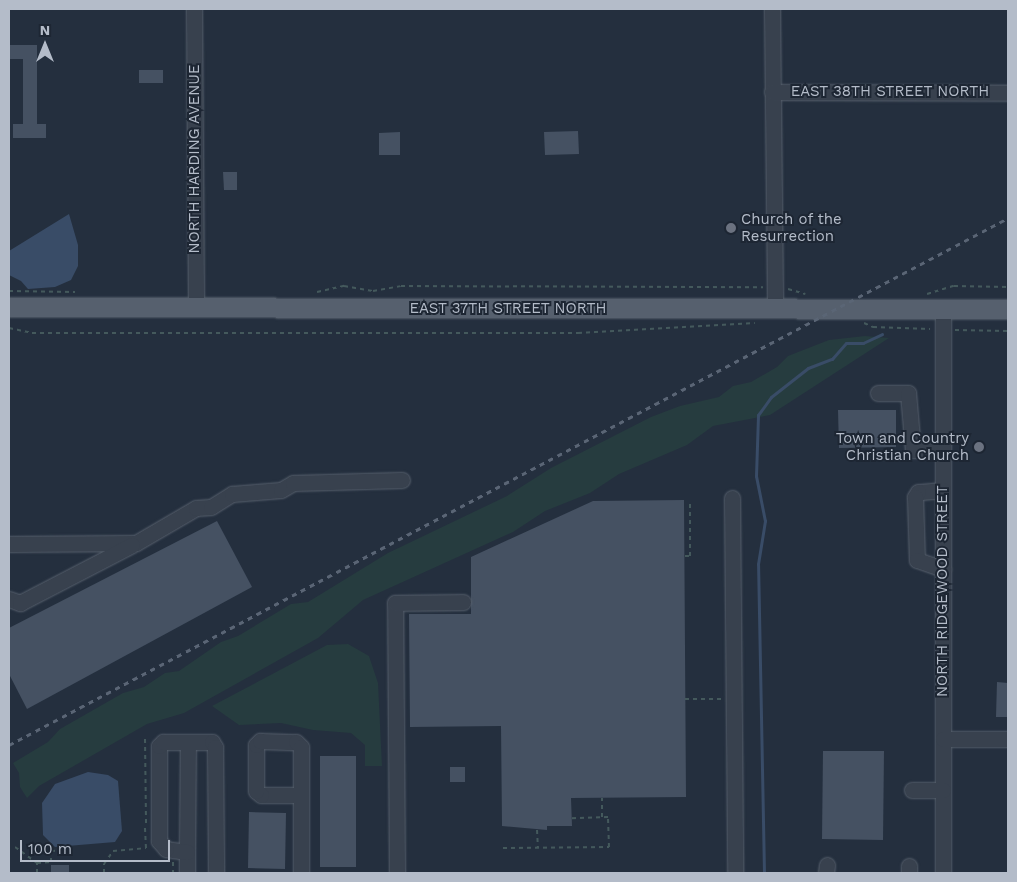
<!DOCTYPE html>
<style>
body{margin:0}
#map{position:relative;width:1017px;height:882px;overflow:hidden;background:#242f3e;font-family:"Work Sans",sans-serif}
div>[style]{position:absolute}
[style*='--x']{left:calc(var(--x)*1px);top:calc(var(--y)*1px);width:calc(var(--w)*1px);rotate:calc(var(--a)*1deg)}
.green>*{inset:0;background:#263c3f}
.water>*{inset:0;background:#394c67}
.stream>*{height:3px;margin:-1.5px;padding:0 1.5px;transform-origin:1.5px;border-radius:1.5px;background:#394c67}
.building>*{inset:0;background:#455162}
.path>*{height:2px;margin-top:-1px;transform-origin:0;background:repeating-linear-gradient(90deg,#44595c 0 4px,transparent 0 8px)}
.roads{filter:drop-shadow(0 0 1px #565f6c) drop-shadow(0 0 1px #565f6c)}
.minor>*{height:15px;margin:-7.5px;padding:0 7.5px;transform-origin:7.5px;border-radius:7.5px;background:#38414e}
.major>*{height:19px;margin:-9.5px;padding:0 9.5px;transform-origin:9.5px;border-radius:9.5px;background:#56606e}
.rail>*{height:3px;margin-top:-1.5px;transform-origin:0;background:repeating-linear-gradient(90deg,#5a6575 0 5px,transparent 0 10px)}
.dots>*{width:14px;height:14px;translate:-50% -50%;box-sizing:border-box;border:2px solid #1d2633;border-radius:50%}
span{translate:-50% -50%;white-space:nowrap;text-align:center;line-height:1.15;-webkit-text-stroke:4px #1d2633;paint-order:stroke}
.street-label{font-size:15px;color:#b4bcc9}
.poi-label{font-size:15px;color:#b4bcc9}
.left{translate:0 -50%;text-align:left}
.right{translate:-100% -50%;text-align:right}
.frame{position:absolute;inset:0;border:10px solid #b4bcc9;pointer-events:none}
.north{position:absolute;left:20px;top:20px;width:50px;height:50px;-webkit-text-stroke:4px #1d2633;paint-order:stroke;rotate:0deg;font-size:14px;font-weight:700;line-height:20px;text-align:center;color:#b4bcc9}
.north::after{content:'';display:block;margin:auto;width:18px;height:22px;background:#b4bcc9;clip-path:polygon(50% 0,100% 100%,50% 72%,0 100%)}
.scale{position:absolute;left:20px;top:840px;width:150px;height:22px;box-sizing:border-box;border:2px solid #b4bcc9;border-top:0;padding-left:6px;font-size:15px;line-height:18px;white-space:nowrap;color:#b4bcc9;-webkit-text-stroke:4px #1d2633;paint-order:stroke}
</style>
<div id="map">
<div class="green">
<div style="clip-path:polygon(865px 336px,889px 338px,770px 415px,713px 426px,687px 445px,619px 474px,590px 493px,545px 511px,513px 532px,363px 600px,318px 638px,184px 713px,147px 724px,39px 786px,27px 798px,20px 787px,19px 773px,13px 763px,48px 742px,60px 729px,123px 693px,144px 687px,165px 673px,179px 671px,221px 642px,238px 636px,291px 604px,308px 602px,388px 553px,507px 496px,551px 468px,651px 417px,680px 406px,719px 397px,733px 386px,751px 382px,777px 367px,788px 356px,811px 347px,829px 340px)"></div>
<div style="clip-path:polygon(348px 644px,369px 656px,378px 683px,382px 766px,365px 766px,365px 745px,351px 733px,313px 730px,281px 723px,239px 725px,212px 706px,327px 645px)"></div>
</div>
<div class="water">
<div style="clip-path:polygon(69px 214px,78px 245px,78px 266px,71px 280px,55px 287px,28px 289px,21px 281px,9px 275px,9px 251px)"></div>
<div style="clip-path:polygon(88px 772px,108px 775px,118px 781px,122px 831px,115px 842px,55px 847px,43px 835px,42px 803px,55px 784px)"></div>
</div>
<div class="stream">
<div style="--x:764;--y:873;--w:309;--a:-91.1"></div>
<div style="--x:758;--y:564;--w:44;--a:-80.8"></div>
<div style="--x:765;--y:521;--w:46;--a:-101.3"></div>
<div style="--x:756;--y:476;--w:61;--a:-88.1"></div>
<div style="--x:758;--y:415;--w:22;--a:-54"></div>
<div style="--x:771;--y:397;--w:47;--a:-38.1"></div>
<div style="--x:808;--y:368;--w:26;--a:-21"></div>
<div style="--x:832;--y:359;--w:21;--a:-49"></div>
<div style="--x:846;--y:343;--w:17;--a:0"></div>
<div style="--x:863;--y:343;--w:21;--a:-25"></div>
</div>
<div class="building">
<div style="clip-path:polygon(9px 45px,37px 45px,37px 124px,46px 124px,46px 138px,13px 138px,13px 124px,23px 124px,23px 59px,9px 59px)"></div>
<div style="clip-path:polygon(139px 70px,163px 70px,163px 83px,139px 83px)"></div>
<div style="clip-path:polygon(578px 131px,579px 154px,545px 155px,544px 132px)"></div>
<div style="clip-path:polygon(400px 132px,400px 155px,379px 155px,379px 133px)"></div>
<div style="clip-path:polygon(223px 172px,237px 172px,237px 190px,224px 190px)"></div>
<div style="clip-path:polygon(838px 410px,896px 410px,896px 447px,839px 448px)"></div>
<div style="clip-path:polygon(684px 500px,686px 797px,571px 798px,572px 826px,547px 826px,547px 830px,502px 826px,501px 726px,410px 727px,409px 614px,471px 614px,471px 557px,593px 501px)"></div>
<div style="clip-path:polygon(217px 521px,252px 587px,27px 709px,9px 674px,9px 628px)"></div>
<div style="clip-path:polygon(997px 682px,1008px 683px,1008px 717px,996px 717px)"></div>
<div style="clip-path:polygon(823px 751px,884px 751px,883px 840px,822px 839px)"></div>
<div style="clip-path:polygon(320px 756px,356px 756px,356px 867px,320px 867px)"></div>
<div style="clip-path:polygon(450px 767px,465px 767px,465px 782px,450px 782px)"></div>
<div style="clip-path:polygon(249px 812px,286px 813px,285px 869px,248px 868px)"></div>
<div style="clip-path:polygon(51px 865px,69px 865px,69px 873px,51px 873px)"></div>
</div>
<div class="path">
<div style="--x:788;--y:289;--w:18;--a:16"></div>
<div style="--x:9;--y:291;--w:66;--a:0.9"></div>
<div style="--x:317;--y:292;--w:28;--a:-13"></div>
<div style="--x:344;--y:286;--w:29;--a:10"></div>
<div style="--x:373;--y:291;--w:28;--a:-10"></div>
<div style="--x:401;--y:286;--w:362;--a:0.2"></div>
<div style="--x:927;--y:294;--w:28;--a:-17"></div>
<div style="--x:954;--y:286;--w:54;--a:1.1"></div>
<div style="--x:864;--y:323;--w:10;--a:24"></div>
<div style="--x:873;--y:327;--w:57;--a:2"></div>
<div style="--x:9;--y:328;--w:24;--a:12"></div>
<div style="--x:32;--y:333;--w:546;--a:0"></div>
<div style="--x:578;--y:333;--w:177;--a:-3.2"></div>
<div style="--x:955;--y:330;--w:53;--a:1.1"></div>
<div style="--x:685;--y:556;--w:5;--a:0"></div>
<div style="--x:690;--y:556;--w:55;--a:-90"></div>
<div style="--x:685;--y:699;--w:37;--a:0"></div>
<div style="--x:145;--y:739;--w:87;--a:89.3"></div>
<div style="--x:602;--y:817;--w:19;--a:-90"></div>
<div style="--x:537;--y:830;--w:17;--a:87"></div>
<div style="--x:15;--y:847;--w:27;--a:36"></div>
<div style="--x:503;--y:848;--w:106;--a:-0.5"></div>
<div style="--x:609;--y:847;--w:30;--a:-92"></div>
<div style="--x:608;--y:817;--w:37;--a:178"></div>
<div style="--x:173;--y:862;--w:11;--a:90"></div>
<div style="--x:37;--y:873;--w:10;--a:-90"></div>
<div style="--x:37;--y:863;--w:14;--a:-4"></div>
<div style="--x:51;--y:862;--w:11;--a:-90"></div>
<div style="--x:51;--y:851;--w:18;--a:-3"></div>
<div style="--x:104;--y:873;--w:9;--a:-90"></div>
<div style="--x:104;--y:864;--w:16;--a:-55"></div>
<div style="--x:113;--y:851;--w:33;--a:-5"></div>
<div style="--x:146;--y:848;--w:22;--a:-93"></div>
</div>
<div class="roads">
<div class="minor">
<div style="--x:194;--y:9;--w:299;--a:89.6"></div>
<div style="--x:772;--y:9;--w:300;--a:89.4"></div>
<div style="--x:772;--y:92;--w:236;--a:0.2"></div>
<div style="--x:943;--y:309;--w:564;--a:90"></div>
<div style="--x:878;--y:393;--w:30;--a:0"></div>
<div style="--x:908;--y:393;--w:57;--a:85"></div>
<div style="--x:913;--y:450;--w:30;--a:0"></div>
<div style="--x:943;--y:490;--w:25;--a:175"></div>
<div style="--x:918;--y:492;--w:6;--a:121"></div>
<div style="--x:915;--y:497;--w:63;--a:88.2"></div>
<div style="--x:917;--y:560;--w:28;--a:19"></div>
<div style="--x:732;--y:498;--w:375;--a:89.5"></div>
<div style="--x:9;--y:544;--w:127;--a:-0.5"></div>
<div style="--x:136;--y:543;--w:69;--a:-30.3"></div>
<div style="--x:196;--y:508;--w:15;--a:-4"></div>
<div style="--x:211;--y:507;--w:25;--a:-32"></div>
<div style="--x:232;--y:494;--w:49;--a:-4.7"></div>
<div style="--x:281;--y:490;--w:14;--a:-30"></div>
<div style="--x:293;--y:483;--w:109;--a:-1.6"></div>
<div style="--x:9;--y:599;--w:12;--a:20"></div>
<div style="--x:20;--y:603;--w:126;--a:-27.4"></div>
<div style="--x:943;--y:739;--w:65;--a:0"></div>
<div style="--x:912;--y:790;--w:31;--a:0"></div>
<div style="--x:301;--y:795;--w:40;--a:180"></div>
<div style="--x:261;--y:795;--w:6;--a:-141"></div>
<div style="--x:256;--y:791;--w:46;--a:-90"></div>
<div style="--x:256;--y:745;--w:6;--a:-45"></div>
<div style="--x:260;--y:741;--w:36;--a:2"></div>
<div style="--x:296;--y:742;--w:7;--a:45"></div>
<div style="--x:301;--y:747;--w:126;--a:90"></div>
<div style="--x:187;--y:852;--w:110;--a:-89.5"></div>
<div style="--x:187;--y:873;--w:21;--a:-90"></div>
<div style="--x:187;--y:852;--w:21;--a:-172"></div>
<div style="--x:166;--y:849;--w:11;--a:-131"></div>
<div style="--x:159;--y:841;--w:95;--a:-90"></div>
<div style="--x:159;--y:746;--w:6;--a:-45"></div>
<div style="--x:163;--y:742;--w:49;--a:0"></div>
<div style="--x:212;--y:742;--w:6;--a:59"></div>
<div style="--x:215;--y:747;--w:126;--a:89.5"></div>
<div style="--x:397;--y:873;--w:270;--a:-90.4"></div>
<div style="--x:395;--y:603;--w:68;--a:-0.8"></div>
<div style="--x:826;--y:873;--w:8;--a:-83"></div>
<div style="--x:909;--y:873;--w:7;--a:-90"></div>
</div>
<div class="major">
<div style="--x:9;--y:307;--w:999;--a:0.11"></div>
</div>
</div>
<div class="rail">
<div style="--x:9;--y:745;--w:1129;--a:-27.81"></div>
</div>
<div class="dots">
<div style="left:731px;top:228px;background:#6b7280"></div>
<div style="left:979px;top:447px;background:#6b7280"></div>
</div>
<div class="street-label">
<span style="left:890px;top:92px">EAST 38TH STREET NORTH</span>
<span style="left:195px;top:159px;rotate:-90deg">NORTH HARDING AVENUE</span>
<span style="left:508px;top:309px">EAST 37TH STREET NORTH</span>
<span style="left:943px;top:591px;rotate:-90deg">NORTH RIDGEWOOD STREET</span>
</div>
<div class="poi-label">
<span class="left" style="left:741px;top:228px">Church of the<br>Resurrection</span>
<span class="right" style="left:969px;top:447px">Town and Country<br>Christian Church</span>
</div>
<div class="frame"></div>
<div class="north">N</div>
<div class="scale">100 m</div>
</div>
